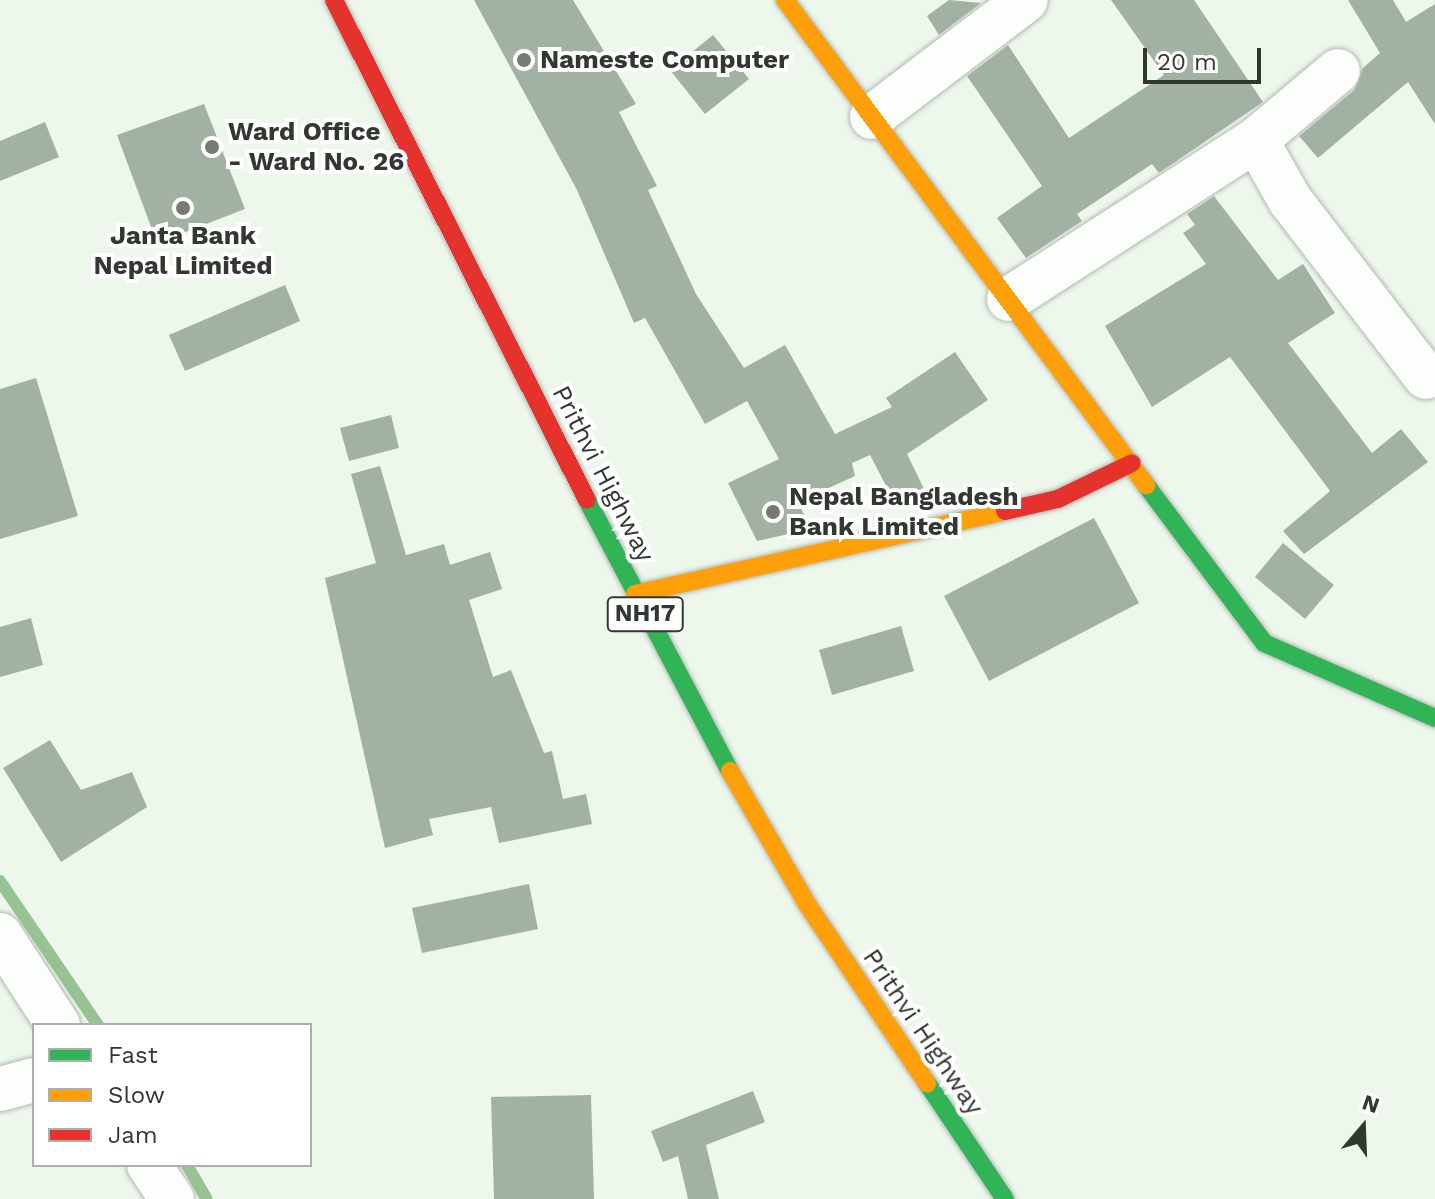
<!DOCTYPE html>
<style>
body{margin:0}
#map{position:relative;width:1435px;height:1199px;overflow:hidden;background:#edf7ec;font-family:"Work Sans",sans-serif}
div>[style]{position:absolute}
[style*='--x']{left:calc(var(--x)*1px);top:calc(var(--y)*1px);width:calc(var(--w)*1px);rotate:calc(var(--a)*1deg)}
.stream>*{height:12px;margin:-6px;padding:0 6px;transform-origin:6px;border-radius:6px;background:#96c294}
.building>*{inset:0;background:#a2b2a2}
.roads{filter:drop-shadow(0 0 2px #b2b9b1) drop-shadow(0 0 2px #b2b9b1)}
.street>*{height:44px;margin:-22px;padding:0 22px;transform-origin:22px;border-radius:22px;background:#fcfefc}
.fast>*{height:18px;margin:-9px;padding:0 9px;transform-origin:9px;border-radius:9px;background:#30b455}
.slow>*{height:18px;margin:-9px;padding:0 9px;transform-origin:9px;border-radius:9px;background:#ff9f0a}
.jam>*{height:18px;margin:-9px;padding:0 9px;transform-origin:9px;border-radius:9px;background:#e5322d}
.dots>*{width:22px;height:22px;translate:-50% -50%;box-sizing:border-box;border:4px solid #fff;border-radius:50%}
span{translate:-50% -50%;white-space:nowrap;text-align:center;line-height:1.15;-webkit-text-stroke:8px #fff;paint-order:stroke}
.shield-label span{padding:2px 6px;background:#fff;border:2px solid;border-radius:6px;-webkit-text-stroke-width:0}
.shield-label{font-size:24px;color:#313830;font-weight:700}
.poi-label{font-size:26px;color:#313830;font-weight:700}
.left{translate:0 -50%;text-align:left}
.street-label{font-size:26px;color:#313830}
.legend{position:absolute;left:32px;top:1023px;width:280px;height:144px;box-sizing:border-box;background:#fff;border:2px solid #adafac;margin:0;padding:10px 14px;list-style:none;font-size:24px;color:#313830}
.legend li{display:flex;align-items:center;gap:16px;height:40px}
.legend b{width:40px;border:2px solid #adafac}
.north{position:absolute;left:1323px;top:1087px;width:80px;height:80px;-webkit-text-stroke:6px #fff;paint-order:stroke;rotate:19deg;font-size:22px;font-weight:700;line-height:32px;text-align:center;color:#313830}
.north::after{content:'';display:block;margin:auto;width:28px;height:36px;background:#313830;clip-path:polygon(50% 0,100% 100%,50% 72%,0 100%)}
.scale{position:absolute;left:1143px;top:48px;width:118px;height:36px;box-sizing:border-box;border:4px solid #313830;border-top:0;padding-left:10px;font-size:24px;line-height:28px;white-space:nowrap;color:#313830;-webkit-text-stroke:6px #fff;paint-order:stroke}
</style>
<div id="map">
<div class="stream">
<div style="--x:0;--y:881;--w:174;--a:55.8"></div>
<div style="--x:187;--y:1165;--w:39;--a:60"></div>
</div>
<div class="building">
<div style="clip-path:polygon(474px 0,573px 0,636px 104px,619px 112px,657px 186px,648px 190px,696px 294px,744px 368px,785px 345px,835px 434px,892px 407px,886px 398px,955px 352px,988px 400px,907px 454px,924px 489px,895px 503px,870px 455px,852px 463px,855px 476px,798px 502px,811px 529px,757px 541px,728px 483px,779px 459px,747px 401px,705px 424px,645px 318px,634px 323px,577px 190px)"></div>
<div style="clip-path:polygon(949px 0,981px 3px,939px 35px,927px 16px)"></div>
<div style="clip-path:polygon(1111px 0,1194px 0,1263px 102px,1159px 173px,1152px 164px,1077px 214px,1082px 221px,1026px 258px,997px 218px,1042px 186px,967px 76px,1008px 45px,1069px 138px,1164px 75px)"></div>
<div style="clip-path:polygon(1348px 0,1393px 0,1406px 22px,1435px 4px,1435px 124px,1408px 82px,1318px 158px,1299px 136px,1354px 90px,1363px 68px,1380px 53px)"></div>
<div style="clip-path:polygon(713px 35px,749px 79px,705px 114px,670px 70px)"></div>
<div style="clip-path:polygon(204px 104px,245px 209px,157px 243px,117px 135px)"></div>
<div style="clip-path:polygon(45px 122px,59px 157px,0 181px,0 141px)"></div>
<div style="clip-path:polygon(1214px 196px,1278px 280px,1303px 264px,1335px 313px,1288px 343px,1372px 453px,1401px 429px,1428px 462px,1304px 554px,1283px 531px,1330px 491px,1230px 357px,1152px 407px,1105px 326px,1206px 264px,1183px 233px,1195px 225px,1187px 214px)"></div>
<div style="clip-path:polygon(285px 285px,300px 321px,185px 371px,169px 335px)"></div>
<div style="clip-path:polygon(36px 378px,78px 516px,0 539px,0 389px)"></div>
<div style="clip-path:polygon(391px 415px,399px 448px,349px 461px,340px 428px)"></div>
<div style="clip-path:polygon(380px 466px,406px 555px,444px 544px,450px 565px,490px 552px,502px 589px,469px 600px,493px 677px,511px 670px,544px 753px,552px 751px,563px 799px,586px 794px,592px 824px,499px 843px,491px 807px,429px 819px,433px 835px,385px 848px,325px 578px,376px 563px,351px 474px)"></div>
<div style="clip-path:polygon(1094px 518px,1139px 603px,989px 681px,944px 596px)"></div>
<div style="clip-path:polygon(1283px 543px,1334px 585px,1305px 619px,1255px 577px)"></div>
<div style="clip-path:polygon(31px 618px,43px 665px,0 677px,0 627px)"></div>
<div style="clip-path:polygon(901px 626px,914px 671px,832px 695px,819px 650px)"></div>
<div style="clip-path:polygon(50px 740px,81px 790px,132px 772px,147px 807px,61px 862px,3px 768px)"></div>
<div style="clip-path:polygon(529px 884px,538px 929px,422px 953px,412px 908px)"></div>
<div style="clip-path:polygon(753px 1091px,765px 1122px,706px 1145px,719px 1199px,688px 1199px,678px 1156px,663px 1162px,651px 1131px)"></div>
<div style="clip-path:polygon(591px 1095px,594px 1199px,494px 1199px,491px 1097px)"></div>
</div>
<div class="roads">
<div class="street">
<div style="--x:872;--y:117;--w:193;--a:-37.2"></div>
<div style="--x:1256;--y:140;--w:69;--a:60.5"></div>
<div style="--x:1290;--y:200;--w:223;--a:52.5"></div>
<div style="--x:1009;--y:299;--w:294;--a:-32.8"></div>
<div style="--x:1256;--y:140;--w:107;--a:-40.1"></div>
<div style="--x:0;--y:935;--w:107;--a:57.2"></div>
<div style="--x:0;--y:1089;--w:35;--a:-15"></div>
<div style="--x:149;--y:1165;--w:41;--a:55.9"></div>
</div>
<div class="fast">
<div style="--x:1146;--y:485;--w:197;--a:53.2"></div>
<div style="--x:1264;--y:643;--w:187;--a:23.7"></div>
<div style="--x:587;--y:500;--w:306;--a:62.2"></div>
<div style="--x:927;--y:1083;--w:140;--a:56.1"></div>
</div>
<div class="slow">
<div style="--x:785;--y:0;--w:605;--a:53.34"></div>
<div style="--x:635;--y:594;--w:379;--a:-12.6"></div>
<div style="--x:730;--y:771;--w:154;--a:59.9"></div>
<div style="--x:807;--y:904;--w:216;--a:56.2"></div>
</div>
<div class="jam">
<div style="--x:334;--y:0;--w:560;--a:63.16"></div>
<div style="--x:1005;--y:511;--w:54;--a:-12.8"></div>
<div style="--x:1058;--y:499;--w:82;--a:-25.9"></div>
</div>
</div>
<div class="dots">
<div style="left:524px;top:60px;background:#737b72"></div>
<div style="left:212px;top:147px;background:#737b72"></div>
<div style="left:183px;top:208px;background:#737b72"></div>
<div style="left:773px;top:512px;background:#737b72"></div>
</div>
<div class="shield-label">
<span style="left:645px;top:614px">NH17</span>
</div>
<div class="poi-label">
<span class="left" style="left:540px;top:60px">Nameste Computer</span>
<span class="left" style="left:228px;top:147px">Ward Office<br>- Ward No. 26</span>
<span style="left:183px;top:251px">Janta Bank<br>Nepal Limited</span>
<span class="left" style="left:789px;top:512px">Nepal Bangladesh<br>Bank Limited</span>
</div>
<div class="street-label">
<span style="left:603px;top:474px;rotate:63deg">Prithvi Highway</span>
<span style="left:923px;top:1032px;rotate:56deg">Prithvi Highway</span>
</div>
<ul class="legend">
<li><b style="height:10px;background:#30b455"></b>Fast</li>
<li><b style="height:10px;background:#ff9f0a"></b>Slow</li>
<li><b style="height:10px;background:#e5322d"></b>Jam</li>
</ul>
<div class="north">N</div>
<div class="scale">20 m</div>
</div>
